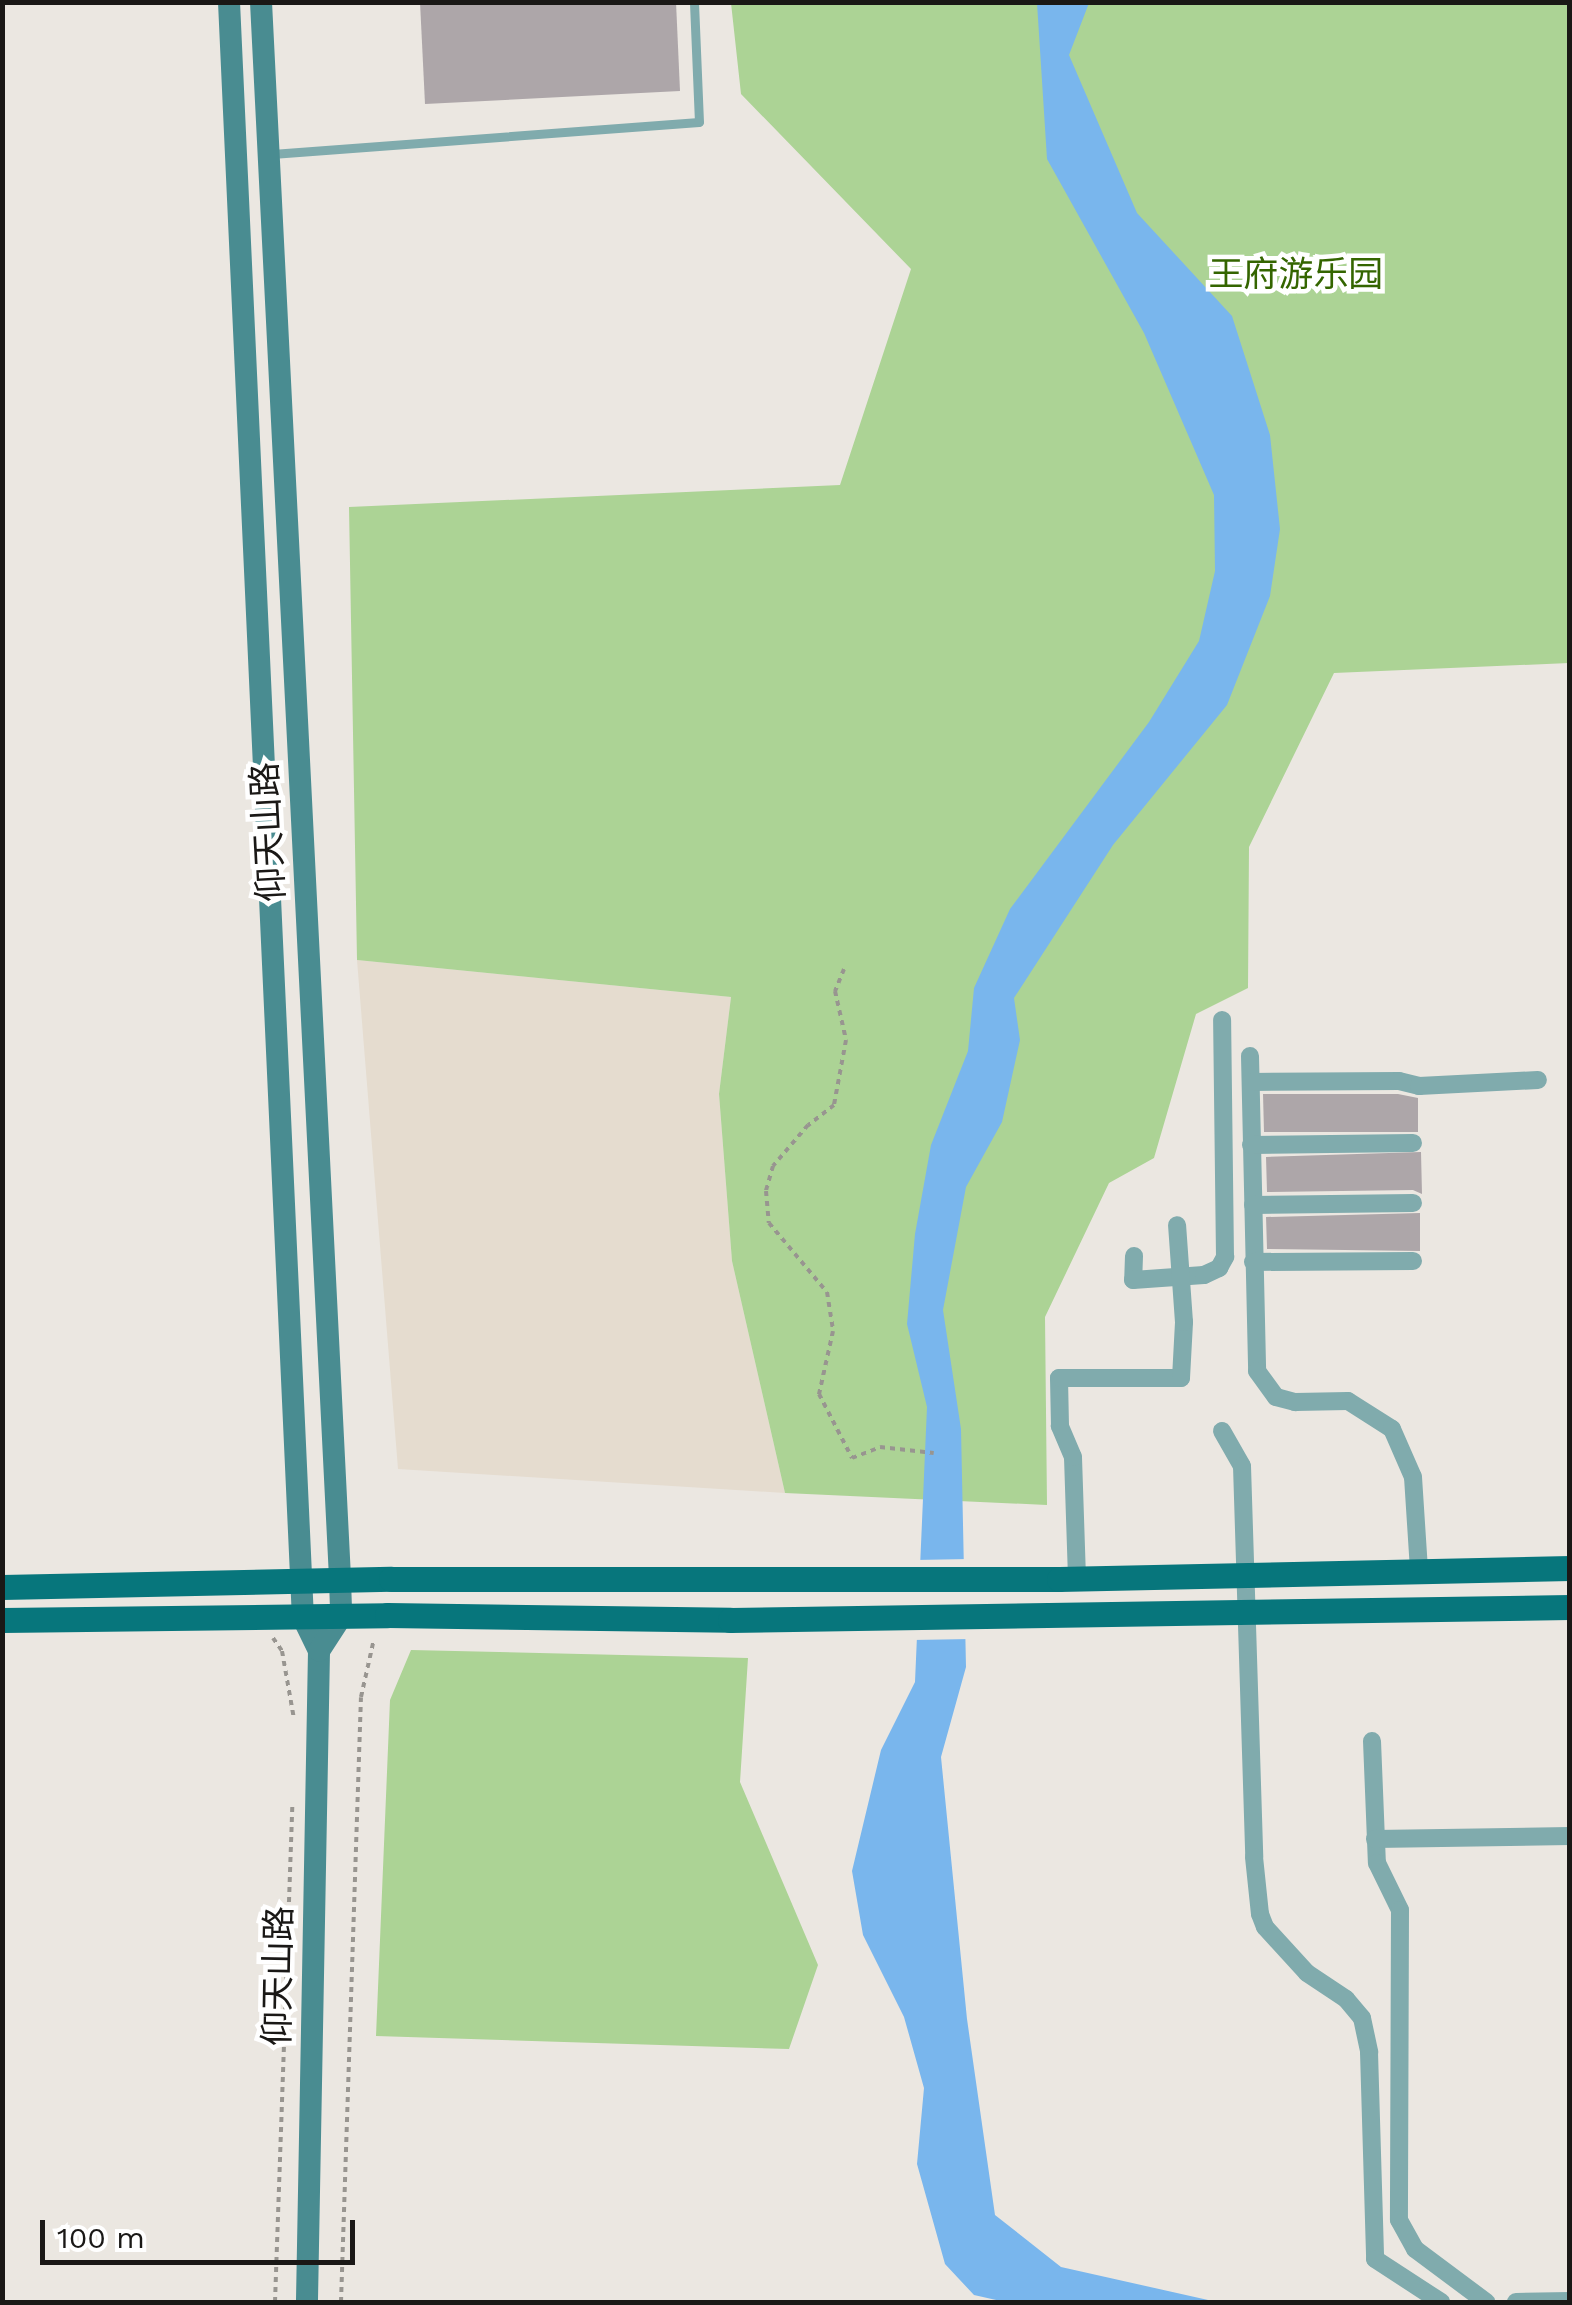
<!DOCTYPE html>
<meta charset="utf-8">
<style>
body{margin:0}
#map{position:relative;width:1572px;height:2305px;overflow:hidden;background:#ebe7e1;font-family:"Work Sans","Noto Sans SC",sans-serif}
div>[style]{position:absolute}
[style*='--x']{left:calc(var(--x)*1px);top:calc(var(--y)*1px);width:calc(var(--w)*1px);rotate:calc(var(--a)*1deg)}
.built>*{inset:0;background:#e5dccf}
.green>*{inset:0;background:#acd395}
.water>*{inset:0;background:#79b6ed}
.pier>*{inset:0;background:#ebe7e1}
.building>*{inset:0;background:#ada6a9}
.path>*{height:4px;margin-top:-2px;transform-origin:0;background:repeating-linear-gradient(90deg,#989590 0 5px,transparent 0 10px)}
.lane>*{height:9px;margin:-4.5px;padding:0 4.5px;transform-origin:4.5px;border-radius:4.5px;background:#80abad}
.street>*{height:18px;margin:-9px;padding:0 9px;transform-origin:9px;border-radius:9px;background:#80abad}
.secondary>*{height:22px;margin:-11px;padding:0 11px;transform-origin:11px;border-radius:11px;background:#498c91}
.primary>*{height:25px;margin:-12.5px;padding:0 12.5px;transform-origin:12.5px;border-radius:12.5px;background:#07767c}
span{translate:-50% -50%;white-space:nowrap;text-align:center;line-height:1.15;-webkit-text-stroke:9px #fff;paint-order:stroke}
.park-label{font-size:35px;color:#346500}
.street-label{font-size:35px;color:#1a1816}
.frame{position:absolute;inset:0;border:5px solid #1a1816;pointer-events:none}
.scale{position:absolute;left:40px;top:2220px;width:315px;height:45px;box-sizing:border-box;border:5px solid #1a1816;border-top:0;padding-left:12px;font-size:30px;line-height:35px;white-space:nowrap;color:#1a1816;-webkit-text-stroke:8px #fff;paint-order:stroke}
</style>
<div id="map">
<div class="built">
<div style="clip-path:polygon(357px 960px,731px 997px,719px 1094px,732px 1261px,785px 1493px,398px 1469px)"></div>
</div>
<div class="green">
<div style="clip-path:polygon(731px 3px,1569px 3px,1569px 663px,1334px 673px,1249px 847px,1248px 988px,1196px 1014px,1154px 1158px,1109px 1183px,1045px 1317px,1047px 1505px,785px 1493px,732px 1261px,719px 1094px,731px 997px,357px 960px,349px 507px,840px 485px,911px 269px,741px 94px)"></div>
<div style="clip-path:polygon(411px 1650px,748px 1658px,740px 1782px,818px 1965px,789px 2049px,376px 2036px,390px 1700px)"></div>
</div>
<div class="water">
<div style="clip-path:polygon(1037px 3px,1089px 3px,1069px 55px,1137px 213px,1232px 316px,1270px 435px,1280px 529px,1270px 596px,1227px 705px,1113px 845px,1014px 998px,1020px 1040px,1002px 1122px,966px 1187px,943px 1310px,961px 1429px,966px 1667px,941px 1757px,967px 2019px,995px 2215px,1061px 2267px,1217px 2302px,1005px 2302px,974px 2295px,945px 2264px,917px 2164px,924px 2088px,904px 2017px,863px 1935px,852px 1871px,881px 1750px,915px 1682px,927px 1407px,907px 1324px,915px 1234px,931px 1145px,968px 1051px,974px 988px,1010px 909px,1149px 722px,1199px 641px,1215px 571px,1214px 495px,1144px 333px,1047px 159px)"></div>
</div>
<div class="pier">
<div style="clip-path:polygon(969px 1559px,971px 1639px,912px 1640px,915px 1560px)"></div>
</div>
<div class="building">
<div style="clip-path:polygon(420px 2px,676px 2px,680px 91px,425px 104px)"></div>
<div style="clip-path:polygon(1263px 1094px,1398px 1094px,1418px 1098px,1418px 1132px,1264px 1132px)"></div>
<div style="clip-path:polygon(1421px 1152px,1422px 1194px,1413px 1190px,1267px 1192px,1266px 1157px)"></div>
<div style="clip-path:polygon(1420px 1213px,1420px 1251px,1267px 1249px,1266px 1217px)"></div>
</div>
<div class="path">
<div style="--x:844;--y:969;--w:24;--a:112"></div>
<div style="--x:835;--y:991;--w:50;--a:77.3"></div>
<div style="--x:846;--y:1040;--w:66;--a:100.5"></div>
<div style="--x:834;--y:1105;--w:33;--a:142"></div>
<div style="--x:808;--y:1125;--w:54;--a:130.5"></div>
<div style="--x:773;--y:1166;--w:26;--a:106"></div>
<div style="--x:766;--y:1191;--w:32;--a:85"></div>
<div style="--x:769;--y:1223;--w:90;--a:50"></div>
<div style="--x:827;--y:1292;--w:39;--a:81"></div>
<div style="--x:833;--y:1331;--w:65;--a:102.5"></div>
<div style="--x:819;--y:1394;--w:72;--a:62.7"></div>
<div style="--x:852;--y:1458;--w:30;--a:-21"></div>
<div style="--x:880;--y:1447;--w:54;--a:6.3"></div>
<div style="--x:273;--y:1638;--w:16;--a:55"></div>
<div style="--x:282;--y:1651;--w:69;--a:80"></div>
<div style="--x:275;--y:2302;--w:498;--a:-88"></div>
<div style="--x:341;--y:2302;--w:605;--a:-88.11"></div>
<div style="--x:361;--y:1697;--w:59;--a:-77.4"></div>
</div>
<div class="lane">
<div style="--x:272;--y:154;--w:428;--a:-4.3"></div>
<div style="--x:699;--y:122;--w:120;--a:-92.4"></div>
</div>
<div class="street">
<div style="--x:1250;--y:1056;--w:315;--a:88.7"></div>
<div style="--x:1257;--y:1371;--w:32;--a:54"></div>
<div style="--x:1276;--y:1397;--w:20;--a:15"></div>
<div style="--x:1295;--y:1402;--w:53;--a:-1.1"></div>
<div style="--x:1348;--y:1401;--w:52;--a:32.5"></div>
<div style="--x:1392;--y:1429;--w:52;--a:66.4"></div>
<div style="--x:1413;--y:1477;--w:94;--a:86.3"></div>
<div style="--x:1251;--y:1082;--w:148;--a:-0.4"></div>
<div style="--x:1399;--y:1081;--w:21;--a:14"></div>
<div style="--x:1419;--y:1086;--w:119;--a:-2.9"></div>
<div style="--x:1251;--y:1145;--w:162;--a:-0.7"></div>
<div style="--x:1253;--y:1205;--w:160;--a:-0.7"></div>
<div style="--x:1134;--y:1256;--w:24;--a:92"></div>
<div style="--x:1133;--y:1280;--w:71;--a:-4"></div>
<div style="--x:1204;--y:1275;--w:17;--a:-25"></div>
<div style="--x:1219;--y:1268;--w:13;--a:-61"></div>
<div style="--x:1225;--y:1257;--w:237;--a:-90.7"></div>
<div style="--x:1253;--y:1262;--w:160;--a:-0.4"></div>
<div style="--x:1222;--y:1431;--w:40;--a:60.3"></div>
<div style="--x:1242;--y:1466;--w:391;--a:88.2"></div>
<div style="--x:1254;--y:1857;--w:57;--a:84"></div>
<div style="--x:1260;--y:1914;--w:14;--a:69"></div>
<div style="--x:1265;--y:1927;--w:62;--a:47.6"></div>
<div style="--x:1307;--y:1973;--w:47;--a:33.7"></div>
<div style="--x:1346;--y:1999;--w:25;--a:50"></div>
<div style="--x:1362;--y:2018;--w:35;--a:78"></div>
<div style="--x:1369;--y:2052;--w:207;--a:88.3"></div>
<div style="--x:1375;--y:2259;--w:79;--a:33.1"></div>
<div style="--x:1077;--y:1578;--w:121;--a:-91.9"></div>
<div style="--x:1073;--y:1457;--w:34;--a:-113"></div>
<div style="--x:1060;--y:1426;--w:48;--a:-91.2"></div>
<div style="--x:1059;--y:1378;--w:122;--a:0"></div>
<div style="--x:1181;--y:1378;--w:56;--a:-86.9"></div>
<div style="--x:1184;--y:1322;--w:97;--a:-94.1"></div>
<div style="--x:1372;--y:1741;--w:122;--a:87.7"></div>
<div style="--x:1377;--y:1863;--w:52;--a:63.9"></div>
<div style="--x:1400;--y:1910;--w:310;--a:90.2"></div>
<div style="--x:1399;--y:2220;--w:33;--a:61"></div>
<div style="--x:1415;--y:2249;--w:89;--a:36.7"></div>
<div style="--x:1375;--y:1839;--w:195;--a:-0.9"></div>
<div style="--x:1516;--y:2302;--w:54;--a:-1.1"></div>
</div>
<div class="secondary">
<div style="--x:229;--y:2;--w:1618;--a:87.38"></div>
<div style="--x:303;--y:1618;--w:37;--a:64"></div>
<div style="--x:319;--y:1651;--w:651;--a:91.06"></div>
<div style="--x:261;--y:2;--w:1580;--a:87.13"></div>
<div style="--x:340;--y:1580;--w:37;--a:88"></div>
<div style="--x:341;--y:1617;--w:40;--a:122.9"></div>
</div>
<div class="primary">
<div style="--x:2;--y:1587;--w:389;--a:-1.2"></div>
<div style="--x:391;--y:1579;--w:668;--a:0"></div>
<div style="--x:1059;--y:1579;--w:511;--a:-1.23"></div>
<div style="--x:2;--y:1620;--w:385;--a:-0.7"></div>
<div style="--x:387;--y:1615;--w:343;--a:0.8"></div>
<div style="--x:730;--y:1620;--w:840;--a:-0.89"></div>
</div>
<div class="park-label">
<span style="left:1296px;top:274px">王府游乐园</span>
</div>
<div class="street-label">
<span style="left:268px;top:832px;rotate:-93deg">仰天山路</span>
<span style="left:278px;top:1976px;rotate:-89deg">仰天山路</span>
</div>
<div class="frame"></div>
<div class="scale">100 m</div>
</div>
